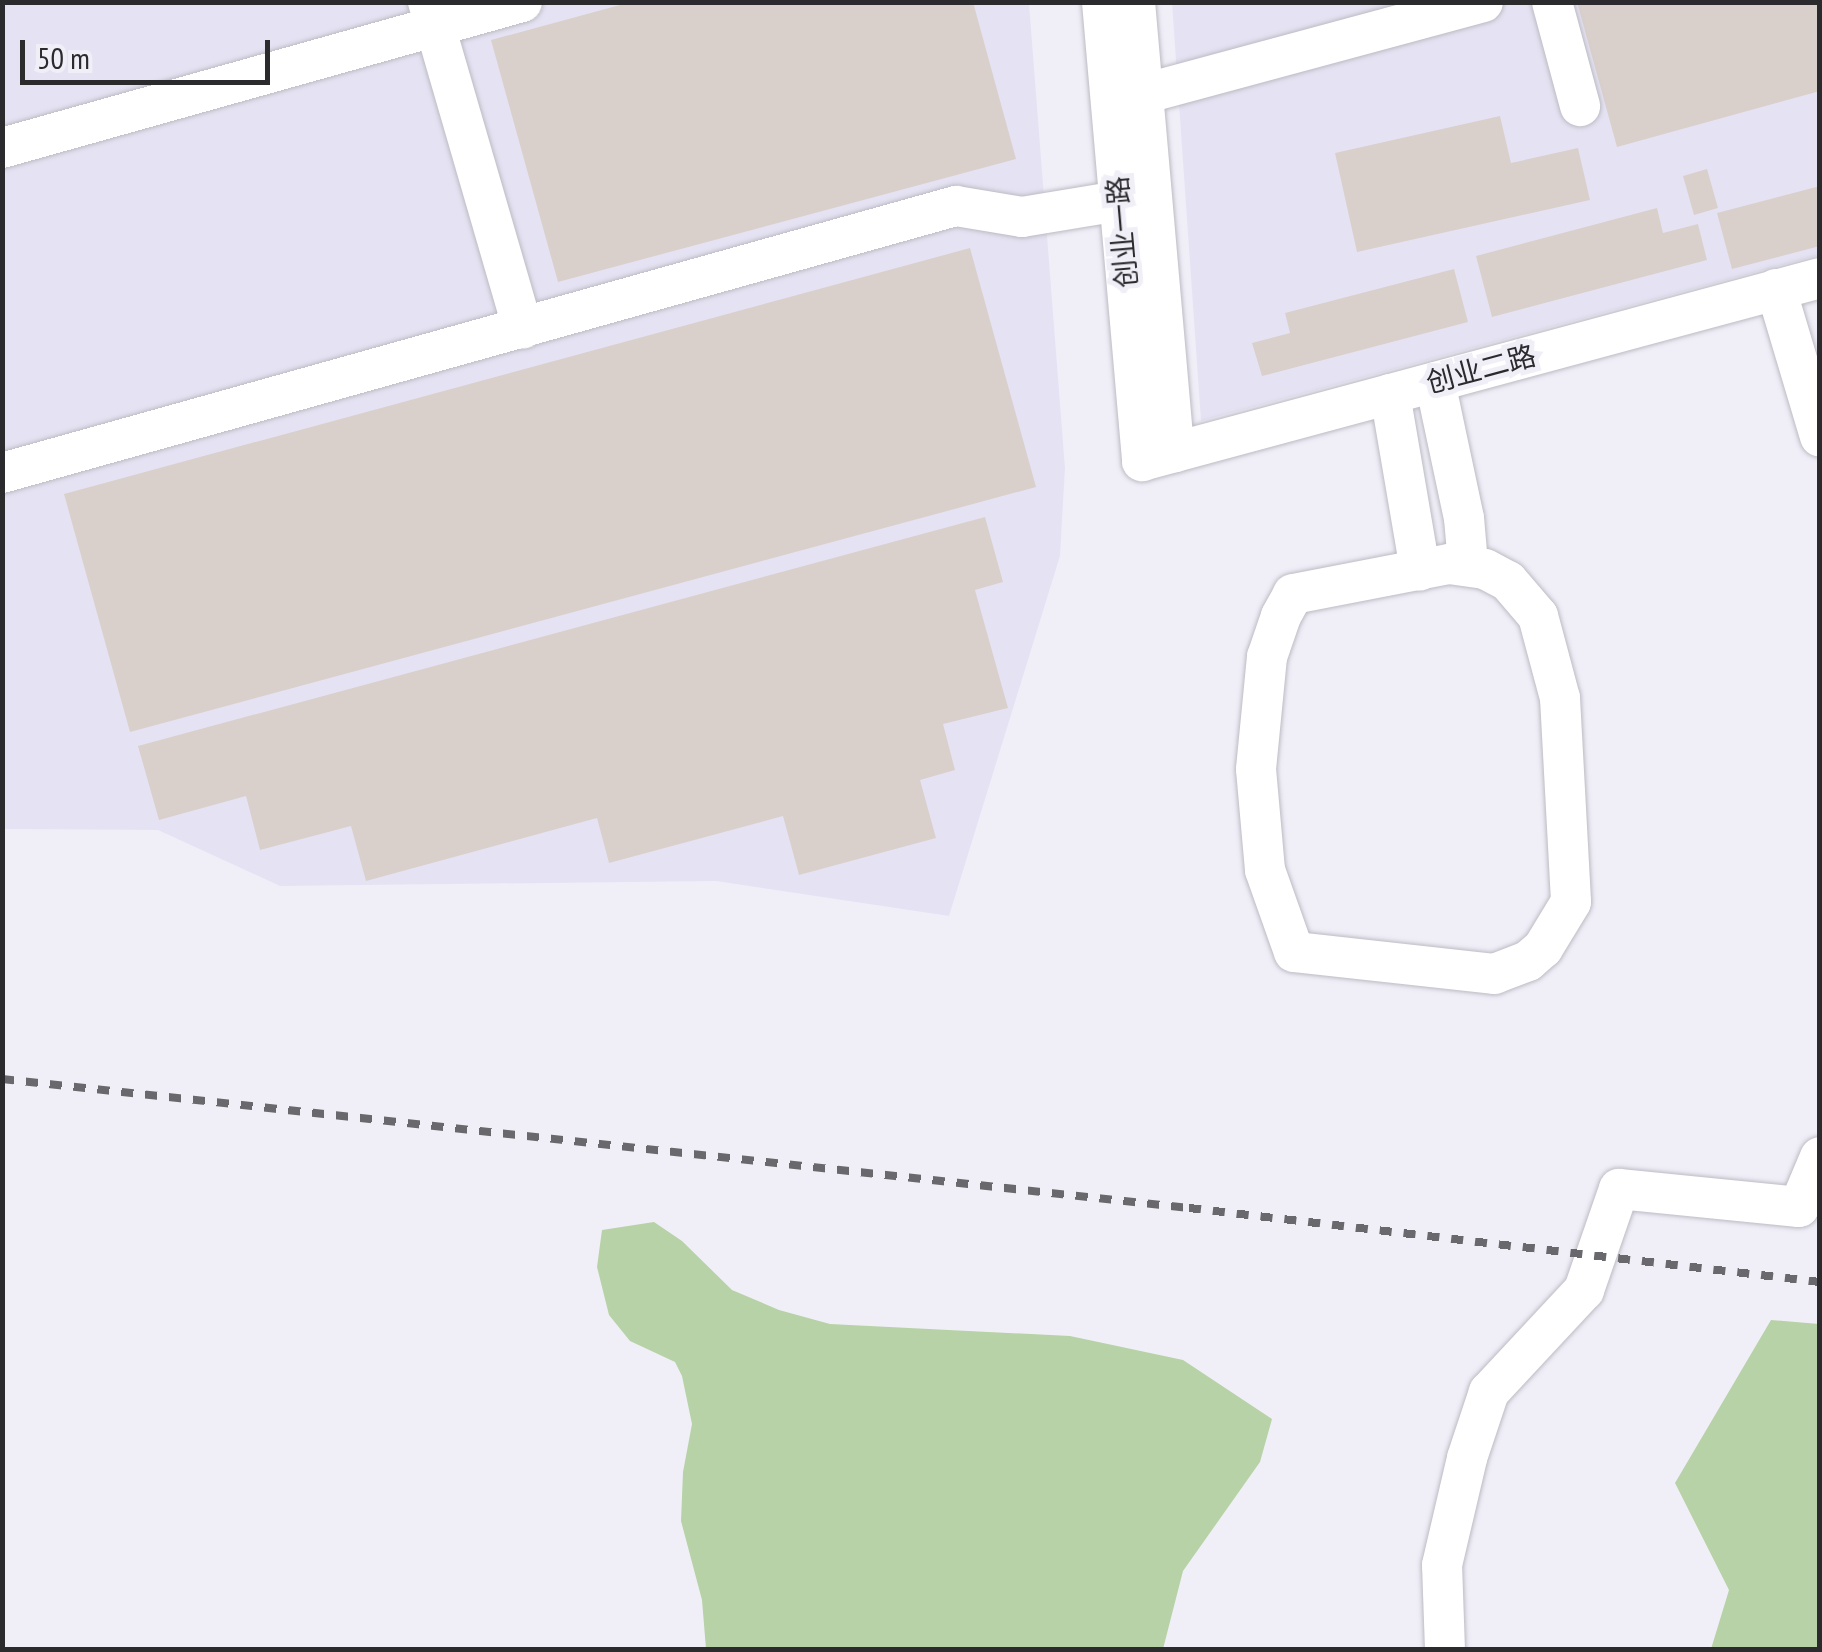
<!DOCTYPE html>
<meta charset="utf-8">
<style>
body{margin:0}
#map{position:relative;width:1822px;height:1652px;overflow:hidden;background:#f0eff8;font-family:"PT Sans Narrow","Noto Sans SC",sans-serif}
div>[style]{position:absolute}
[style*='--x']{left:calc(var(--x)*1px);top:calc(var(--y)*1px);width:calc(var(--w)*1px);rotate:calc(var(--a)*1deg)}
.built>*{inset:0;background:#e5e3f3}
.green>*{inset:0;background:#b7d2a6}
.building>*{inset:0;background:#d9d0cc}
.roads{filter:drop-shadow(0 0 2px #bcbbc3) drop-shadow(0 0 2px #bcbbc3)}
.minor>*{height:40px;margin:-20px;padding:0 20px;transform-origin:20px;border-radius:20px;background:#fff}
.rail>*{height:8px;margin-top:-4px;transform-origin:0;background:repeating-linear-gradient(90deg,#68686d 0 12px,transparent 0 24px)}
span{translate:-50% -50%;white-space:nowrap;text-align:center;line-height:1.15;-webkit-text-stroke:10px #f0eff8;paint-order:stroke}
.street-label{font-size:28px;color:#2b2b2e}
.frame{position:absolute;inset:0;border:5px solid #2b2b2e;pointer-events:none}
.scale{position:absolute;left:20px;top:40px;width:250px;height:45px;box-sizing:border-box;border:5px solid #2b2b2e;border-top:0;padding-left:12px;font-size:30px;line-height:35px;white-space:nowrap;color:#2b2b2e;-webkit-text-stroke:8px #f0eff8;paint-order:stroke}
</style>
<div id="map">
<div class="built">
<div style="clip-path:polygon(3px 3px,1029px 3px,1065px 468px,1060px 556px,949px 916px,716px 881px,280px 886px,158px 830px,3px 829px)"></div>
<div style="clip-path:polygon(1172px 3px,1819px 3px,1819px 255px,1201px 421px)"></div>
</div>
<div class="green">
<div style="clip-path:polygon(654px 1222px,682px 1241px,732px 1290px,779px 1310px,830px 1324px,1070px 1336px,1183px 1360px,1272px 1419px,1260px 1462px,1183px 1571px,1163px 1649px,706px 1649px,702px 1600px,681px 1521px,683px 1472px,692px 1424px,682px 1376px,675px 1362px,630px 1341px,609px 1315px,597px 1267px,602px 1230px)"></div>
<div style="clip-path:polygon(1771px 1320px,1819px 1324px,1819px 1649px,1711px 1649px,1729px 1590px,1675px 1483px)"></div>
</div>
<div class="building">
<div style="clip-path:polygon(631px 2px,973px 2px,1016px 159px,558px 282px,491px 40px)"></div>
<div style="clip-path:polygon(1577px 2px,1820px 2px,1820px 91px,1617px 147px)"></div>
<div style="clip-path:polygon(1500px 116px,1511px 163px,1578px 148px,1590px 200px,1357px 252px,1335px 153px)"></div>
<div style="clip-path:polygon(1707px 169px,1718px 208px,1694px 215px,1683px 176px)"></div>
<div style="clip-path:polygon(1820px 186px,1820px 246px,1732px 269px,1717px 213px)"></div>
<div style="clip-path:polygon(1657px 208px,1663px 233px,1698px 224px,1707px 260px,1492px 317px,1476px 256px)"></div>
<div style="clip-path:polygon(970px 248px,1036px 487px,130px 732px,64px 494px)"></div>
<div style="clip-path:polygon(1454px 269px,1468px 322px,1262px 376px,1252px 343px,1290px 333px,1285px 313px)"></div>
<div style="clip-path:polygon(985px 517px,1003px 582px,975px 590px,1008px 708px,943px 724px,955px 770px,920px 780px,936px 838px,799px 875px,783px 816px,609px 863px,597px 818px,366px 881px,351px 826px,260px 850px,246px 796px,159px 820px,138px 746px)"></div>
</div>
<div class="roads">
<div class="minor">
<div style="--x:428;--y:2;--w:340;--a:73.8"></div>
<div style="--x:1102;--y:2;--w:461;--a:85"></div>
<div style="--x:1142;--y:461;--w:702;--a:-15.1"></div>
<div style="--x:1135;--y:2;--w:452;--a:85"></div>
<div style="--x:1552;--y:2;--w:108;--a:74.9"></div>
<div style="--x:1143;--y:94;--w:352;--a:-15.1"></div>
<div style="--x:2;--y:148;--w:540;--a:-15.68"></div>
<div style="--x:1776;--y:289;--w:154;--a:73.4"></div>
<div style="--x:1435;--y:382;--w:139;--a:78"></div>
<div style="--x:1464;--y:518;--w:46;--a:85"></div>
<div style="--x:1390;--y:394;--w:179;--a:80.3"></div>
<div style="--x:2;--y:473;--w:991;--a:-15.64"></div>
<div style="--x:956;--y:206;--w:67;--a:9.5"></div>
<div style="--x:1022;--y:217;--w:98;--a:-9.4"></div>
<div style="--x:1449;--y:564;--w:36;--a:8"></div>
<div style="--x:1485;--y:569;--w:26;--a:28"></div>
<div style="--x:1508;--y:581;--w:46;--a:49.4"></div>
<div style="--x:1538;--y:616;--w:85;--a:75"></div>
<div style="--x:1560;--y:698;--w:204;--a:86.9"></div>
<div style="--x:1571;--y:902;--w:54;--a:121.3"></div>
<div style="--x:1543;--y:948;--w:20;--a:139"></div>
<div style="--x:1528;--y:961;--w:36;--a:159"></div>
<div style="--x:1494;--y:974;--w:201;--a:-173.7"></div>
<div style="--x:1294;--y:952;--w:87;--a:-109.5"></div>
<div style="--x:1265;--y:870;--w:101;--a:-95.1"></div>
<div style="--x:1256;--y:769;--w:113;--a:-84.4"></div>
<div style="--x:1267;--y:657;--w:43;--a:-71.1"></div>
<div style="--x:1281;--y:616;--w:25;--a:-61"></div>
<div style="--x:1293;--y:594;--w:159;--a:-10.9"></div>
<div style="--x:1445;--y:1650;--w:85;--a:-92"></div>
<div style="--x:1442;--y:1565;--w:110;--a:-76.8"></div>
<div style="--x:1467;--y:1458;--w:70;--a:-71.6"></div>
<div style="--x:1489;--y:1392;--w:139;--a:-47"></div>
<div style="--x:1584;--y:1290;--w:107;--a:-70.9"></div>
<div style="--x:1619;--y:1189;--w:181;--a:5.7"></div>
<div style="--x:1799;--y:1207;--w:54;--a:-67.2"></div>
</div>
</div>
<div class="rail">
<div style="--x:2;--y:1079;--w:1194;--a:6.2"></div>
<div style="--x:1189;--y:1208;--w:635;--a:6.69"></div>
</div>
<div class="street-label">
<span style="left:1122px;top:232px;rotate:-95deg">创业一路</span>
<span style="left:1481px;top:369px;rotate:-15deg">创业二路</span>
</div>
<div class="frame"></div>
<div class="scale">50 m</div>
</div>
